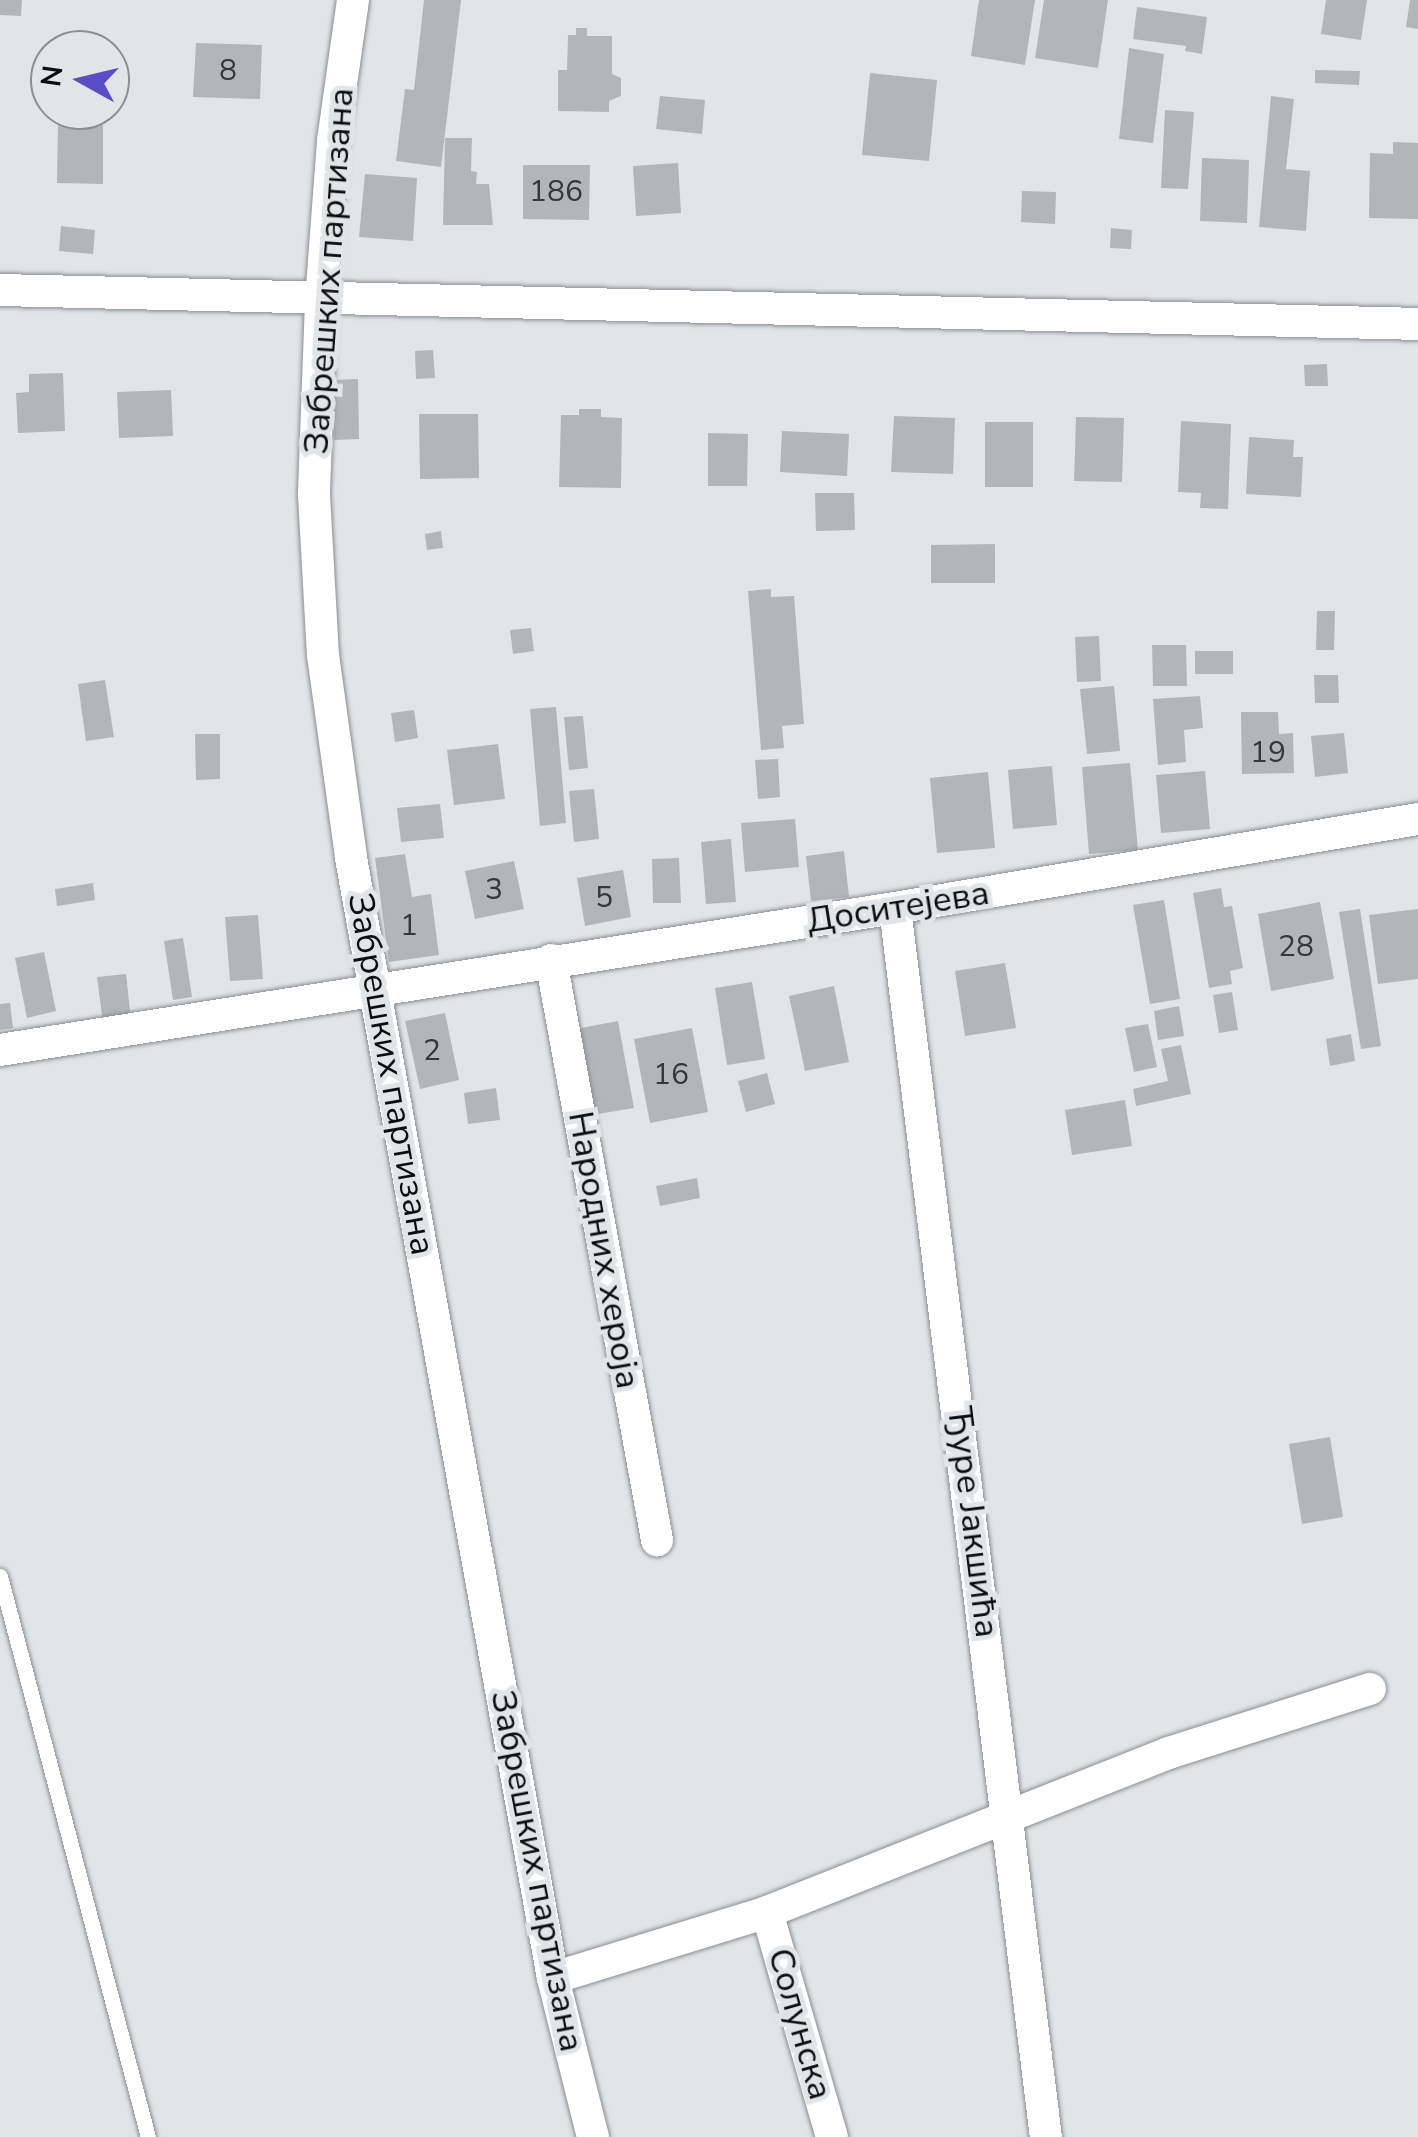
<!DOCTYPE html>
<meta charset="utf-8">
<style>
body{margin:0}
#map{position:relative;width:1418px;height:2137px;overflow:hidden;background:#e2e5e8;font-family:"Nunito Sans",sans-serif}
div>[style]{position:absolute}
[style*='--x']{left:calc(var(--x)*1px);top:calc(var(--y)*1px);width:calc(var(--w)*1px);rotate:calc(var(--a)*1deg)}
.building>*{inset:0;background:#b3b6b9}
.roads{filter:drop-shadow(0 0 2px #8b8e91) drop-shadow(0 0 2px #8b8e91)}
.service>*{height:15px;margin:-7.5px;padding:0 7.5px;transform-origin:7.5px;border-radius:7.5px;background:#fff}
.minor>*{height:32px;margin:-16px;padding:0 16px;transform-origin:16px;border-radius:16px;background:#fff}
span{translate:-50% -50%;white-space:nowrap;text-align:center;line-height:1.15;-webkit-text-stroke:10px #e2e5e8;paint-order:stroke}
.number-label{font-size:30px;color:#363739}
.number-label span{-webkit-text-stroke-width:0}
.street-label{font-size:35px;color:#0c0d0e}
.north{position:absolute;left:30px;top:30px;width:100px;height:100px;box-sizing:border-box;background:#e2e5e8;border:2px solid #8c8f91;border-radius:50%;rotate:278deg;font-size:28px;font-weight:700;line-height:40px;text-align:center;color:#0c0d0e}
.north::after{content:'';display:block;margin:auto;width:35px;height:45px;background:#594ec6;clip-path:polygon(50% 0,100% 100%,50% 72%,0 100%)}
</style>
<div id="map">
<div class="building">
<div style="clip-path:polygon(0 0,22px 0,21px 16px,0 15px)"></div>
<div style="clip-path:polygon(424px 0,461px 0,441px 167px,396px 161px,405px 89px,414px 90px)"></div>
<div style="clip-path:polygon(979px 0,1035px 0,1025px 65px,971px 56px)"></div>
<div style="clip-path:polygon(1044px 0,1108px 0,1098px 68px,1035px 58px)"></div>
<div style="clip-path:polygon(1326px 0,1367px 0,1361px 40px,1321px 34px)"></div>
<div style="clip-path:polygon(1410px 0,1418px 0,1418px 29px,1406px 27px)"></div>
<div style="clip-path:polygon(1137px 7px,1207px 17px,1202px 54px,1185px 51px,1186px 46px,1133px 39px)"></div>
<div style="clip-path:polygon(576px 28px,587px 28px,587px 36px,612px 36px,612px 74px,621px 78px,621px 96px,609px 101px,609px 112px,558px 111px,558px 70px,567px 70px,568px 35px,576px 35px)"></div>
<div style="clip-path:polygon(196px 43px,262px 45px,260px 99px,193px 97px)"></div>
<div style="clip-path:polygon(1129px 48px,1164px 54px,1153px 143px,1119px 139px)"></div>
<div style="clip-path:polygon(1315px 70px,1360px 71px,1359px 85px,1315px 83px)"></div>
<div style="clip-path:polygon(870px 73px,937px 80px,929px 161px,862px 155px)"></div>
<div style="clip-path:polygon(660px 96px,705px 100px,702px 134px,656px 129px)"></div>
<div style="clip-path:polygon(1271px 96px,1294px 99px,1286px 169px,1310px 171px,1306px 231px,1259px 227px)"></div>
<div style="clip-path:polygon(1165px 110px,1194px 112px,1188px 189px,1161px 188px)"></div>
<div style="clip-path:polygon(58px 124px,103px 125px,103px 184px,57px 183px)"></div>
<div style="clip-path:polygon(445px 138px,472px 138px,471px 171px,477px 172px,476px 184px,489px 184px,493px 225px,443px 225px)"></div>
<div style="clip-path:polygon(1393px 142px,1418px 143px,1418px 219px,1369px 218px,1370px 153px,1393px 154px)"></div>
<div style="clip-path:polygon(1202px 158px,1249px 160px,1247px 223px,1200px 221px)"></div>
<div style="clip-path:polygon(678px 163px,681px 213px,636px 216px,633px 166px)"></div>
<div style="clip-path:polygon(523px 165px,590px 165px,589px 220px,523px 219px)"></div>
<div style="clip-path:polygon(365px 174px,417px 178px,413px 241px,359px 237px)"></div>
<div style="clip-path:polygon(1022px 191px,1056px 192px,1055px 224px,1021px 222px)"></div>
<div style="clip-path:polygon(61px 226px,95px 230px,93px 254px,59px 251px)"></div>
<div style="clip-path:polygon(1111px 228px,1132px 230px,1131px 249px,1110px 248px)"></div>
<div style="clip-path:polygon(433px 350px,435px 378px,416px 379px,415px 351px)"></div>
<div style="clip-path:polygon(1327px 364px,1328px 386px,1305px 386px,1304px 365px)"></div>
<div style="clip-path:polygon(63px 373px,65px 431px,18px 433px,16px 393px,29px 392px,29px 374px)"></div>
<div style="clip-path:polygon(358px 379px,359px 439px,334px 440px,333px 380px)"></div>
<div style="clip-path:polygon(171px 390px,173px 436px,119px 438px,117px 392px)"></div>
<div style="clip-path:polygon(579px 409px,601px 409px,601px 417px,622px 418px,621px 488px,559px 487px,561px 415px,579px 415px)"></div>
<div style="clip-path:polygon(419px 414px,478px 414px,479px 478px,420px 479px)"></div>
<div style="clip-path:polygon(894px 416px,955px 418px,953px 474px,891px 472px)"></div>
<div style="clip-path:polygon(1076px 417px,1124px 418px,1122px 482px,1074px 481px)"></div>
<div style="clip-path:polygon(1181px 421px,1231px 424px,1228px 509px,1200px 508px,1201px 493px,1178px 492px)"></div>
<div style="clip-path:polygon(985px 422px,1033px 422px,1033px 487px,985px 487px)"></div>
<div style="clip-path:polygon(782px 431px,849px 434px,847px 476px,780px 472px)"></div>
<div style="clip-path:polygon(708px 433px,748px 434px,747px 486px,708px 486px)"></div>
<div style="clip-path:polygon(1249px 437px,1294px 440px,1293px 457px,1303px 457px,1301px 497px,1246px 494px)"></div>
<div style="clip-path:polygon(815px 493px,854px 493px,855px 530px,816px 531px)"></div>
<div style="clip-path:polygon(441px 531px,443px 548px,427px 550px,425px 534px)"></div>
<div style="clip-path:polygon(995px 544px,995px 583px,931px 583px,931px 545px)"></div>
<div style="clip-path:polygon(771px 589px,771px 597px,794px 596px,804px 724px,782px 726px,784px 748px,761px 750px,748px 591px)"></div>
<div style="clip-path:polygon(1317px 611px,1335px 611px,1334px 650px,1316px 650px)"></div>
<div style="clip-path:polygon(531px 628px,534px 651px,513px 654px,510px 630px)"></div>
<div style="clip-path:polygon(1099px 636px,1101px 681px,1077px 682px,1075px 637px)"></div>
<div style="clip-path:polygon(1152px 645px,1186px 645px,1187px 686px,1153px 686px)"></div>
<div style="clip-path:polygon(1195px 651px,1233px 651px,1233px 674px,1195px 674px)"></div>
<div style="clip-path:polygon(1314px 675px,1338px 675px,1339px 703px,1315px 703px)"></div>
<div style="clip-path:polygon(105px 680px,114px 737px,86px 741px,78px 684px)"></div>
<div style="clip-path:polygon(1114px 686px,1120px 751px,1087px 754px,1080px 689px)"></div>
<div style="clip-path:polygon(1200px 696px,1203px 728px,1184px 730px,1186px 762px,1158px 765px,1153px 699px)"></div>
<div style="clip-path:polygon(556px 707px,566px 823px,540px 826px,530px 709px)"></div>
<div style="clip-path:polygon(414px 710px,418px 738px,395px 742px,391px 713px)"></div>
<div style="clip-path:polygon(1241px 712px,1278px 712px,1279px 734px,1293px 733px,1294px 773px,1242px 774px)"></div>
<div style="clip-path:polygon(583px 716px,588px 768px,569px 770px,564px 717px)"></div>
<div style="clip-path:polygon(1344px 733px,1348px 773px,1315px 777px,1311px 736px)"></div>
<div style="clip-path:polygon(195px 734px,220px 734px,220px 779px,196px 780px)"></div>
<div style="clip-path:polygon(498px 744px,505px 799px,454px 805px,447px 750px)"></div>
<div style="clip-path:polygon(778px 759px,780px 797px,758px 799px,755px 760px)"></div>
<div style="clip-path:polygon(1130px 763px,1138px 850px,1089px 854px,1082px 767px)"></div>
<div style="clip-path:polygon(1052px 766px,1057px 825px,1013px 829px,1008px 770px)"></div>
<div style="clip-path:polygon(1205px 771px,1210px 829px,1161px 833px,1156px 775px)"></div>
<div style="clip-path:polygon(988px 772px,995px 848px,937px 853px,930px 778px)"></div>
<div style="clip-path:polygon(594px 789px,599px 839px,574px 842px,569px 791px)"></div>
<div style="clip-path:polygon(440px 804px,444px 838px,401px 842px,397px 808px)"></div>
<div style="clip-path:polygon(795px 819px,799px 867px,745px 872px,741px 823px)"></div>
<div style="clip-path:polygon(731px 839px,736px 902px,706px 904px,701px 842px)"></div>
<div style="clip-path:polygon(844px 851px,849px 897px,811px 901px,806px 856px)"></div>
<div style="clip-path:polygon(405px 854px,412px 897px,431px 894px,439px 955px,389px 962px,375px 858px)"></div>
<div style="clip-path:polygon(679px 858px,681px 903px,653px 903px,652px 859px)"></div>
<div style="clip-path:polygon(514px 861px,524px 909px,475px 919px,465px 871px)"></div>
<div style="clip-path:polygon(623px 870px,631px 917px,585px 926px,577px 878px)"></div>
<div style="clip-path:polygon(93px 883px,95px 900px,57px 906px,55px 889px)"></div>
<div style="clip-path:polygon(1221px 888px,1224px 907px,1232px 906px,1243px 968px,1230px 971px,1232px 984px,1209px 988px,1193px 893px)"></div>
<div style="clip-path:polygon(1164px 900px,1180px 999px,1150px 1004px,1133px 905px)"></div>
<div style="clip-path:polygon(1320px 902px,1334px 979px,1271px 991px,1258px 914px)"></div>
<div style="clip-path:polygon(1360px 909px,1381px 1046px,1361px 1049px,1339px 912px)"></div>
<div style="clip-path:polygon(1418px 909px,1418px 979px,1378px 984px,1369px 915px)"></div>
<div style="clip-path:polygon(258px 915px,263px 979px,230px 981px,225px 917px)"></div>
<div style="clip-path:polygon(183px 938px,192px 997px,173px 1000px,164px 941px)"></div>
<div style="clip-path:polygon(44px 952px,56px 1011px,27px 1018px,15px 958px)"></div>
<div style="clip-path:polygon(1005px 963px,1016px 1028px,965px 1036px,955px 971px)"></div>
<div style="clip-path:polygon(126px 974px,131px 1020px,103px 1023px,97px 977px)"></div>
<div style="clip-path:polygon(752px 982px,765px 1059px,727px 1065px,715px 988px)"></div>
<div style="clip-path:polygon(834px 986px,849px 1062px,805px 1071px,789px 996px)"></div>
<div style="clip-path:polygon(1232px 992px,1238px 1030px,1219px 1033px,1213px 995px)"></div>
<div style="clip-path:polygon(10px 1003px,13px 1028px,0 1030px,0 1004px)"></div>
<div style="clip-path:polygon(1179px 1006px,1184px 1036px,1158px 1040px,1154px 1011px)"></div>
<div style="clip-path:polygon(445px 1013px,459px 1080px,420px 1089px,405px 1021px)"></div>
<div style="clip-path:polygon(618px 1021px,634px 1108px,592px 1115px,576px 1029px)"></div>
<div style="clip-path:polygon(1148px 1024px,1157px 1067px,1134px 1072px,1125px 1028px)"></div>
<div style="clip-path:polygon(692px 1028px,708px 1112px,650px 1123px,634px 1039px)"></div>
<div style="clip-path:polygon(1351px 1034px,1355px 1061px,1330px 1066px,1326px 1039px)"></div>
<div style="clip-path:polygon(1181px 1045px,1191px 1094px,1136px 1106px,1133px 1089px,1168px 1081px,1161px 1049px)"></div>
<div style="clip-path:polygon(767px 1073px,775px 1104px,746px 1112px,738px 1081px)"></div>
<div style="clip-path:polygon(496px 1088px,500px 1120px,468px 1124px,464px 1093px)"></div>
<div style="clip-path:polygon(1125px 1100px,1132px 1146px,1072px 1155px,1065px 1110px)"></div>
<div style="clip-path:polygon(697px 1178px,700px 1198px,660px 1206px,656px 1186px)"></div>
<div style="clip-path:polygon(1330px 1437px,1343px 1517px,1302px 1524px,1289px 1444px)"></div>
</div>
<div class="roads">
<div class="service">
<div style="--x:0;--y:1576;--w:580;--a:75.22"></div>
</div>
<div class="minor">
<div style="--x:353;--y:0;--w:142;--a:98.1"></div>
<div style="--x:333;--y:141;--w:160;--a:94.3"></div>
<div style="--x:321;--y:301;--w:194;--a:92.1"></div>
<div style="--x:314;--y:495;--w:160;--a:86.8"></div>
<div style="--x:323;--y:655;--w:205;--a:82.1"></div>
<div style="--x:351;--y:858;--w:1138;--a:79.78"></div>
<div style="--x:553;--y:1978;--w:164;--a:75.9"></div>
<div style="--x:0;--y:290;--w:1418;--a:1.37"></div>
<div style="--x:895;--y:908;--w:1238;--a:83"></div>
<div style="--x:551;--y:960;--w:590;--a:79.64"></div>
<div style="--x:0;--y:1050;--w:906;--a:-9.02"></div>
<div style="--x:895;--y:908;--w:531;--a:-9.66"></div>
<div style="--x:767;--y:1912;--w:234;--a:73.9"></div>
<div style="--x:553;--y:1978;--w:224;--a:-17.1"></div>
<div style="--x:767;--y:1912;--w:432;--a:-21.6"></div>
<div style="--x:1169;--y:1753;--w:211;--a:-17.7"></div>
</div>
</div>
<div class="number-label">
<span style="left:228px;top:71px">8</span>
<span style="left:556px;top:192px">186</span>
<span style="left:1268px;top:753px">19</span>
<span style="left:494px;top:890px">3</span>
<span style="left:604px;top:898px">5</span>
<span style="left:409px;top:926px">1</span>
<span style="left:1296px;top:947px">28</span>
<span style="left:432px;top:1051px">2</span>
<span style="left:671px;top:1075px">16</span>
</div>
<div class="street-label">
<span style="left:329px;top:271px;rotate:-86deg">Забрешких партизана</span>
<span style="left:898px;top:907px;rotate:-9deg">Доситејева</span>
<span style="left:391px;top:1074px;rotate:80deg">Забрешких партизана</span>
<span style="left:604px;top:1250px;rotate:80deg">Народних хероја</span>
<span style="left:973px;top:1522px;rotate:83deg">Ђуре Јакшића</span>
<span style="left:537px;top:1871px;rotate:79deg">Забрешких партизана</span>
<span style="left:800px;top:2024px;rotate:74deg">Солунска</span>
</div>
<div class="north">N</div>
</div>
